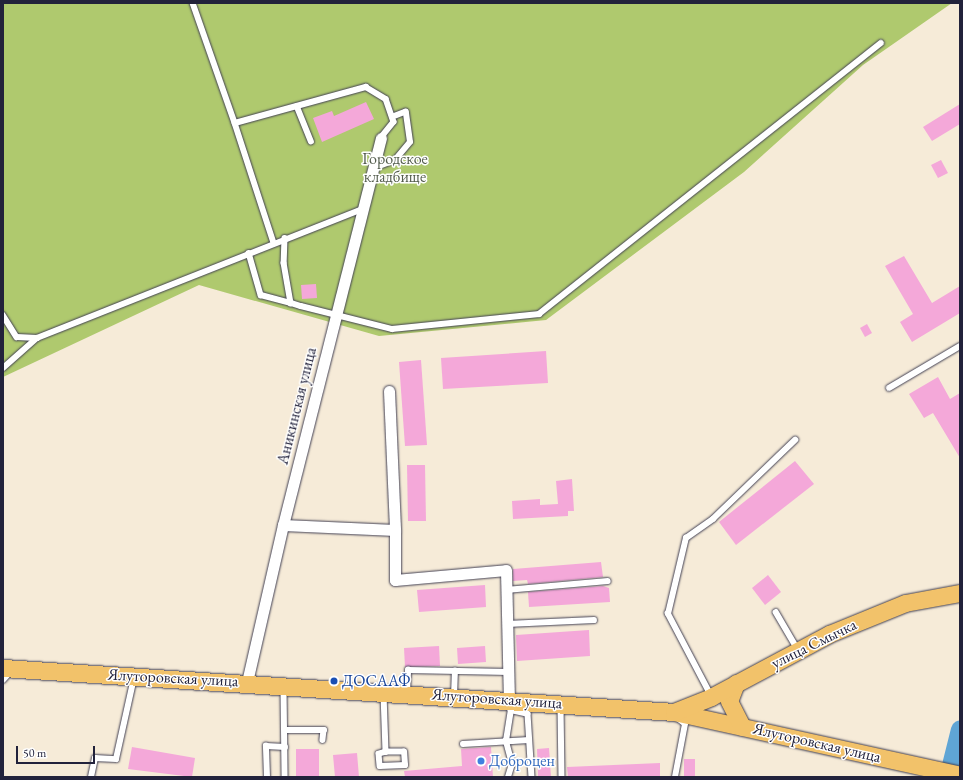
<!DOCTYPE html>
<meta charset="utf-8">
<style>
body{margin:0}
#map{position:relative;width:963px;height:780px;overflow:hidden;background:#f6ebd8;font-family:"EB Garamond",serif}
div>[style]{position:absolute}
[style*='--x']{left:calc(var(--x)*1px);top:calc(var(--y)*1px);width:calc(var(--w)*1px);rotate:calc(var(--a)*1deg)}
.green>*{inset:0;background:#afc96e}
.river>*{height:19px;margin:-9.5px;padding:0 9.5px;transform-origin:9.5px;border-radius:9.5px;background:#5fa5d5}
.building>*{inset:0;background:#f4a8d9}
.roads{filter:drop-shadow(0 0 1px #424053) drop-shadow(0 0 1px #424053)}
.lane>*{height:5.5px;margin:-2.75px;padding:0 2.75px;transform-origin:2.75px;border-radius:2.75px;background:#fff}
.street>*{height:11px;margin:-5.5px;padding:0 5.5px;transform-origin:5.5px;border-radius:5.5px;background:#fff}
.primary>*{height:17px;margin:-8.5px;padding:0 8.5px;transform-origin:8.5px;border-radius:8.5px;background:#f2c26a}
.dots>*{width:11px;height:11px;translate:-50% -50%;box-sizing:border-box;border:2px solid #fff;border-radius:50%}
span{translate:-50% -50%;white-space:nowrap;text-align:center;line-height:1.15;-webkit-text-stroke:3px #fff;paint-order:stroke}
.park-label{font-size:16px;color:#535c4d}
.street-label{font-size:16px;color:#22223b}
.transit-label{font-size:16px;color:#164399}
.left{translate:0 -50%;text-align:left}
.shop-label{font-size:16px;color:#366cbe}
.frame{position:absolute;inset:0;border:4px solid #22223b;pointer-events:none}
.scale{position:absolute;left:16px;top:746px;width:79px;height:18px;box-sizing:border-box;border:2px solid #22223b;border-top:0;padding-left:5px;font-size:12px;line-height:14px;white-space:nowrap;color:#22223b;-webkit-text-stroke:3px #fff;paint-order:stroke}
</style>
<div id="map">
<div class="green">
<div style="clip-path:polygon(3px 3px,952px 3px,863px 65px,744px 172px,546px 320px,379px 336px,199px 285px,3px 377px)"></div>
</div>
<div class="river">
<div style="--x:948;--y:777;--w:49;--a:-76"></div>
</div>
<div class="building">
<div style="clip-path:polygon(366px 102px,374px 119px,322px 142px,313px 118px,332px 111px,334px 116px)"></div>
<div style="clip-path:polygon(960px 104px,960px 124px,932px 141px,923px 127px)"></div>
<div style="clip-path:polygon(941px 160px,948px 173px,938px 178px,931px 165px)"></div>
<div style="clip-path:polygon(904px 256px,932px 303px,960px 286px,960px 313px,912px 342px,900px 322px,913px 314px,885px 266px)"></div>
<div style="clip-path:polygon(316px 284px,317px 298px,302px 299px,301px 285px)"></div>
<div style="clip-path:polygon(867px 324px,872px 333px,865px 337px,860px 328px)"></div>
<div style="clip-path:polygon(546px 351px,548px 383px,443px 389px,441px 358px)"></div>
<div style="clip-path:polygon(421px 360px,427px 445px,405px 446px,399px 362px)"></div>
<div style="clip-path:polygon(938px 377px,950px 399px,960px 393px,960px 458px,933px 413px,924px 418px,909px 394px)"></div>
<div style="clip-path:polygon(795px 461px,814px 484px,736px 545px,719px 522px)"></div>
<div style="clip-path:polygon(407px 465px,425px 465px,426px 521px,408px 521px)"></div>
<div style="clip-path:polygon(572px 479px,574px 511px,568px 511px,568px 516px,513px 519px,512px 501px,540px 499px,540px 505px,558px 504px,556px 481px)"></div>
<div style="clip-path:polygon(601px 562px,603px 577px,528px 584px,527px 580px,513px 581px,513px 569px)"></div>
<div style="clip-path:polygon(768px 575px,781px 592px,765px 605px,752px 588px)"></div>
<div style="clip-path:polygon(485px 585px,486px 607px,419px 612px,417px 590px)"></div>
<div style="clip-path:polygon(603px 586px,609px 588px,610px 602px,529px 607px,528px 592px)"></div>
<div style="clip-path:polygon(589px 630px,590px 656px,517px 661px,516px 635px)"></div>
<div style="clip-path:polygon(439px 646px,440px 666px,405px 667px,404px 648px)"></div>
<div style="clip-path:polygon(485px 646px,486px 662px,458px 664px,457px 648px)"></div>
<div style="clip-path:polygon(132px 747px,195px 758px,192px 777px,128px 769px)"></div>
<div style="clip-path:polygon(491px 747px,493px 777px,405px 777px,404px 771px,462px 766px,461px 749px)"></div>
<div style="clip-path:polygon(549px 748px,551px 777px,538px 777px,537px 749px)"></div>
<div style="clip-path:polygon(296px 749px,319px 749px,319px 777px,296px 777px)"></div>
<div style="clip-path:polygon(357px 753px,359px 777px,335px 777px,333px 755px)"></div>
<div style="clip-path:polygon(684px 759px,695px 759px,695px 777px,684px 777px)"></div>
<div style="clip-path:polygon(660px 763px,660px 777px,568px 777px,567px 767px)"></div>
</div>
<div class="roads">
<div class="lane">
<div style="--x:193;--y:3;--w:127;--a:70.7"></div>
<div style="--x:235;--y:123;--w:136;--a:-15.4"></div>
<div style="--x:366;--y:87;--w:23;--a:31"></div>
<div style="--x:386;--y:99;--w:24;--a:71"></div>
<div style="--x:394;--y:122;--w:21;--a:129"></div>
<div style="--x:297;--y:106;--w:38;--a:68"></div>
<div style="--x:235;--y:123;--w:126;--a:72"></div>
<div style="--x:374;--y:168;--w:22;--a:-21"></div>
<div style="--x:395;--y:160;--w:23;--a:-50"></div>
<div style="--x:410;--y:142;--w:30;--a:-98"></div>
<div style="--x:406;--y:112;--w:14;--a:159"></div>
<div style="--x:285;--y:238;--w:25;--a:92"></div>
<div style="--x:284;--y:263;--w:41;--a:80.1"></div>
<div style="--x:291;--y:303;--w:10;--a:17"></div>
<div style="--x:301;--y:306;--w:94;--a:14.2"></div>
<div style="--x:392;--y:329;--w:148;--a:-5.8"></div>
<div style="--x:539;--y:314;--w:436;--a:-38.4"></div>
<div style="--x:249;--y:253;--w:44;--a:74.1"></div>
<div style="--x:261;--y:295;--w:31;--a:15"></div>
<div style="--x:3;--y:315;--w:26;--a:58"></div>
<div style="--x:17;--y:337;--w:20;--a:3"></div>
<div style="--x:3;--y:368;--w:45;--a:-41.4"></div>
<div style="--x:37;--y:338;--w:351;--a:-21.6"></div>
<div style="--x:889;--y:388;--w:82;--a:-30.6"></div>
<div style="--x:506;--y:590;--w:102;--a:-5"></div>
<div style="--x:776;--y:612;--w:42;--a:59.7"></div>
<div style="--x:507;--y:624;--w:87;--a:-2.6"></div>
<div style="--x:3;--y:680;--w:12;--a:-48"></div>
<div style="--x:284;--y:689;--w:88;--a:89.3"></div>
<div style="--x:407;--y:692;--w:22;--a:-87"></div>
<div style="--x:408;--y:670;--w:101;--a:1.1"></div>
<div style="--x:384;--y:694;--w:58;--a:88"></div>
<div style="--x:386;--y:752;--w:7;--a:164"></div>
<div style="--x:379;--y:754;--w:12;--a:85"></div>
<div style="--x:380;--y:766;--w:25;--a:-2"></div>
<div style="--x:405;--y:765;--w:13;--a:-94"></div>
<div style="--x:404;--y:752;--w:18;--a:180"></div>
<div style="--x:711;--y:696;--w:93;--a:-117.7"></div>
<div style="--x:668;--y:614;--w:78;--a:-76.7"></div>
<div style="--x:686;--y:538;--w:33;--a:-35"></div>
<div style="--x:713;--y:519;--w:114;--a:-43.9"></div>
<div style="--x:454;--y:697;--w:26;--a:-88"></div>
<div style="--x:510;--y:705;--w:5;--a:79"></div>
<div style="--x:511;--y:710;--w:17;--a:13"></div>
<div style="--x:528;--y:714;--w:63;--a:86.4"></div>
<div style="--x:561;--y:706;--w:71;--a:89.2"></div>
<div style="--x:285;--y:730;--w:39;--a:0"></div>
<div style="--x:324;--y:730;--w:10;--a:96"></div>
<div style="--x:463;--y:744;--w:66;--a:-3.5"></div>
<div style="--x:91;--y:777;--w:19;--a:-78"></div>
<div style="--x:95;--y:758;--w:21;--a:3"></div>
<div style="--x:116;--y:759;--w:83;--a:-77.5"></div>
<div style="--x:267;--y:777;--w:31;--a:-92"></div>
<div style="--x:266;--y:746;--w:19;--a:3"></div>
<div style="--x:508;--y:777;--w:14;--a:-73"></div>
<div style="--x:512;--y:764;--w:24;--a:-105"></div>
<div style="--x:506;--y:741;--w:31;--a:-81"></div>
<div style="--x:675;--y:777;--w:54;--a:-79.3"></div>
<div style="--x:685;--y:724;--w:10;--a:-143"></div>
</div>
<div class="street">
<div style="--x:389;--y:391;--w:139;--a:87.5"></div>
<div style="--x:283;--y:525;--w:112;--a:2.6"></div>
<div style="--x:395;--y:530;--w:50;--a:90"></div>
<div style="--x:395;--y:580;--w:111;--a:-5.1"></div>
<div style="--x:506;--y:570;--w:131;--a:88.7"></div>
<div style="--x:247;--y:682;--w:161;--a:-77.1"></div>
<div style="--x:283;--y:525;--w:399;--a:-75.8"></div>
</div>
<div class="primary">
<div style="--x:3;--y:668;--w:672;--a:3.75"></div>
<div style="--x:674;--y:712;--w:293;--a:12.4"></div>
<div style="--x:736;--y:683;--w:19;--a:111"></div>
<div style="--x:729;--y:701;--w:29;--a:63"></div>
<div style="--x:674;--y:712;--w:40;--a:-22"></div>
<div style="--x:711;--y:697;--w:134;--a:-28.1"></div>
<div style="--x:829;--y:634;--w:82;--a:-22.2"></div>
<div style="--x:905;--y:603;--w:56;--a:-10.3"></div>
</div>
</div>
<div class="dots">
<div style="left:334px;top:681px;background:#1a4fb4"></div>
<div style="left:481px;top:761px;background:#3f7fe0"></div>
</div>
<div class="park-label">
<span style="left:395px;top:168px">Городское<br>кладбище</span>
</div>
<div class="street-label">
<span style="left:297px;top:406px;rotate:-76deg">Аникинская улица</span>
<span style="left:814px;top:644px;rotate:-26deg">улица Смычка</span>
<span style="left:173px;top:678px;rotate:3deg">Ялуторовская улица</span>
<span style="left:497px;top:699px;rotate:4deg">Ялуторовская улица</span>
<span style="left:817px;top:743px;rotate:13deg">Ялуторовская улица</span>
</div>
<div class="transit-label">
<span class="left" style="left:342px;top:681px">ДОСААФ</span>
</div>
<div class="shop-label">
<span class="left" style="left:489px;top:761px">Доброцен</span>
</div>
<div class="frame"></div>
<div class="scale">50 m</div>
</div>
